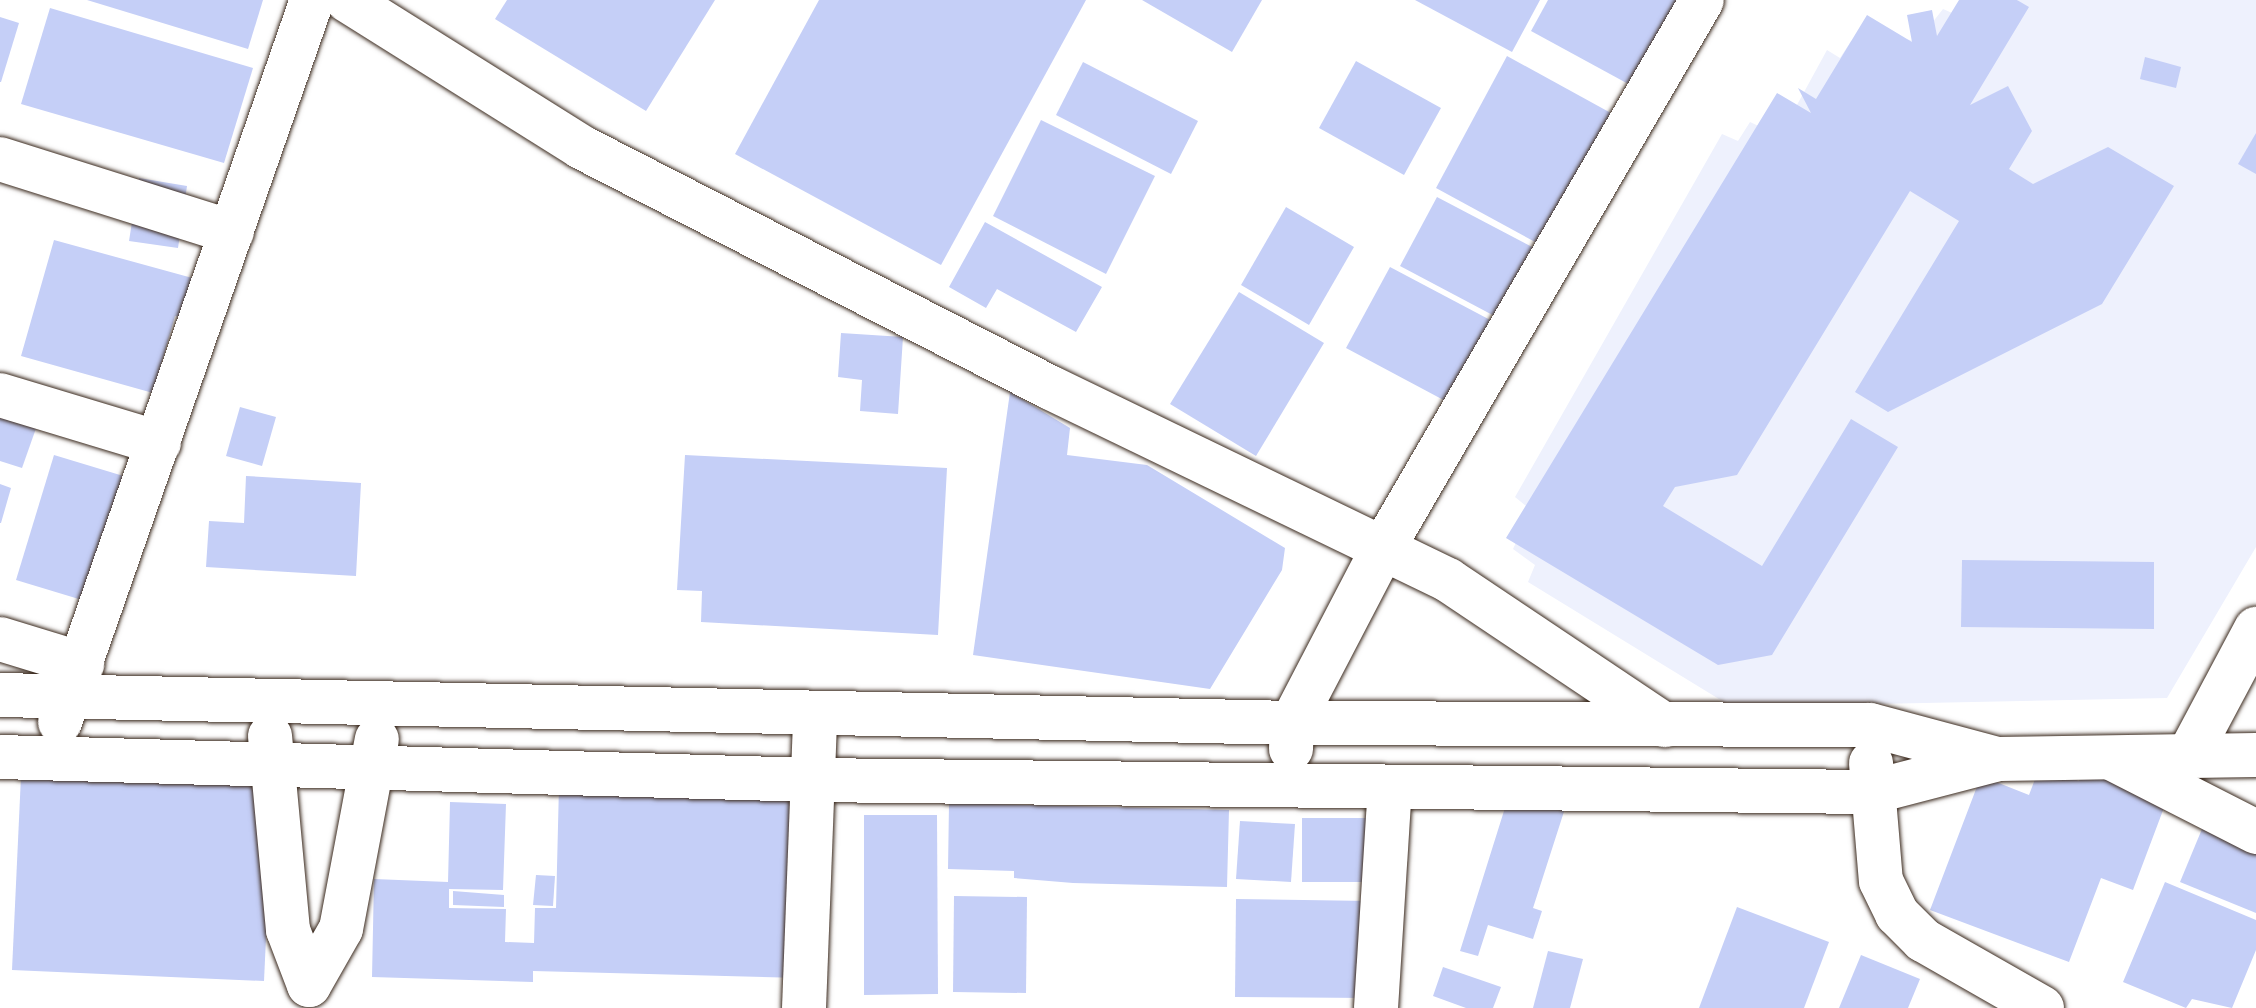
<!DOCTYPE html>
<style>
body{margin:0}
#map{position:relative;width:2256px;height:1008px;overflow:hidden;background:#fff;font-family:Kalam,sans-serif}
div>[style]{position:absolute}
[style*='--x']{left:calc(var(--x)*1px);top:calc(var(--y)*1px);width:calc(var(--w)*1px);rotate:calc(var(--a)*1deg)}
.built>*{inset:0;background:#eef1fd}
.building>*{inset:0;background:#c5cff7}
.roads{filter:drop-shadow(0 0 2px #3b2a1e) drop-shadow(0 0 2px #3b2a1e)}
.minor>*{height:44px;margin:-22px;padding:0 22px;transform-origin:22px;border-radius:22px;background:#fff}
span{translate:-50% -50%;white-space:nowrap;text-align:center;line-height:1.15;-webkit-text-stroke:6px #fff;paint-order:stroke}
</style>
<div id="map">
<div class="built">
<div style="clip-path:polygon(2018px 0,2256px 0,2256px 547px,2167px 698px,1732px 707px,1528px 582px,1535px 565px,1513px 549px,1531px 510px,1515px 497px,1722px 134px,1738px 141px,1750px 122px,1780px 136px,1827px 50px,1840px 58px,1851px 41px,1894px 36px,1917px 42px,1943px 9px,1998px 33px)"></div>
</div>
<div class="building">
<div style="clip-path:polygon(87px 0,263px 0,248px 49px)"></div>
<div style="clip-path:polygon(507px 0,715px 0,646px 111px,495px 19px)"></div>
<div style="clip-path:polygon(819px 0,1086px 0,941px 265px,735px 154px)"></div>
<div style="clip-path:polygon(1142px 0,1262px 0,1232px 52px)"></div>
<div style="clip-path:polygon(1415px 0,1540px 0,1512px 52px)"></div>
<div style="clip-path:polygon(1548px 0,1681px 0,1632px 86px,1531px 31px)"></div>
<div style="clip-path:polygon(1959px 0,2017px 0,2029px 7px,1970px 105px,2008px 86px,2032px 131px,2009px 169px,2033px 184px,2108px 147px,2174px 186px,2102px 304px,1888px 412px,1855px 392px,1959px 221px,1910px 191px,1737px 475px,1675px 487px,1663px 506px,1762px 566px,1851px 419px,1898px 447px,1772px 655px,1718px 665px,1506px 538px,1777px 93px,1811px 113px,1798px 88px,1816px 99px,1867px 15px,1912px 42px,1907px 15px,1932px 10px,1937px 36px)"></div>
<div style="clip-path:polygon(50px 8px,253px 68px,224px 163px,21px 104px)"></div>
<div style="clip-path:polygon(0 17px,19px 23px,1px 82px,0 82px)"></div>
<div style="clip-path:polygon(1507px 56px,1620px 118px,1548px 249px,1436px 188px)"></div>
<div style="clip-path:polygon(2145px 57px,2181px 67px,2176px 88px,2140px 79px)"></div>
<div style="clip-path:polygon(1356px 61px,1441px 108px,1404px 175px,1319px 128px)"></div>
<div style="clip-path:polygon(1083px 62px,1198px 121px,1171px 174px,1056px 115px)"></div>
<div style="clip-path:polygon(1041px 120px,1155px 176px,1106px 274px,993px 216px)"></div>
<div style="clip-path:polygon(2256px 133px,2256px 174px,2238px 164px)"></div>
<div style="clip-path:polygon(139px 178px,187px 186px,178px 248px,129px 241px)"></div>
<div style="clip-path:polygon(1437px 197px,1538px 250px,1502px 320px,1400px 266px)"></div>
<div style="clip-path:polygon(1286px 207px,1354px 247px,1309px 325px,1241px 285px)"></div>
<div style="clip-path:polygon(985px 222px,1102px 287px,1076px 332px,997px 289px,986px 308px,949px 287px)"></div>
<div style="clip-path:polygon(54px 240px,196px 279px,184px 318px,175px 316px,153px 393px,21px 356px)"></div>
<div style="clip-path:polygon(1390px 267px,1494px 322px,1451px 404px,1346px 348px)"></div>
<div style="clip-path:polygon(1239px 292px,1324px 343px,1256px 456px,1170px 404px)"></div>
<div style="clip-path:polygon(841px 333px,903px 337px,898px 414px,860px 411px,862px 380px,838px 377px)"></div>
<div style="clip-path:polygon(1010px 392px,1070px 428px,1067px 455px,1147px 465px,1285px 548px,1282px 570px,1210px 689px,973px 655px)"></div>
<div style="clip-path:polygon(0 403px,40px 417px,22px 468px,0 461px)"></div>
<div style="clip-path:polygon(240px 407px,276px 417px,262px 466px,226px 456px)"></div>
<div style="clip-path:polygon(54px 455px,130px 478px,92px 603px,16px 580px)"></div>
<div style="clip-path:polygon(685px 455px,947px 468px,938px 635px,701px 622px,702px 591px,677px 590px)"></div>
<div style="clip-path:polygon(246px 476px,361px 483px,356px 576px,206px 567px,209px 521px,244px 523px)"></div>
<div style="clip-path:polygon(0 484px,11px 488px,1px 523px,0 523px)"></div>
<div style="clip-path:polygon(1962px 560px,2154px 562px,2154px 629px,1961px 627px)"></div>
<div style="clip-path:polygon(2087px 761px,2168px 797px,2133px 890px,2101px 878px,2069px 962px,1930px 910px,1981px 776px,2029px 795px,2040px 766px,2079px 781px)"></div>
<div style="clip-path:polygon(21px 776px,273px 787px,264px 981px,12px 970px)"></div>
<div style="clip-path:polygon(1514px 779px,1569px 796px,1533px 908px,1542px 911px,1533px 939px,1488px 925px,1478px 956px,1460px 951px)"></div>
<div style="clip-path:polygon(559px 785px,806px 791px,801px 978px,533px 971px,533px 982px,372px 977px,374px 879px,448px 882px,450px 802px,506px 804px,503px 890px,449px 889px,449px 908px,506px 909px,505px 942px,534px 943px,535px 908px,556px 908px)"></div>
<div style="clip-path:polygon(2214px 800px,2256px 818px,2256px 913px,2180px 882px)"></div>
<div style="clip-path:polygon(949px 803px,1229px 810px,1227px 887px,1073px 883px,1014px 878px,1014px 871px,948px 869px)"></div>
<div style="clip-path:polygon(864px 815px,937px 815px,938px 994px,864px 995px)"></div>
<div style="clip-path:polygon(1302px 818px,1375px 818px,1375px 882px,1302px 882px)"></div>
<div style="clip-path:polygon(1240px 821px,1295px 824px,1291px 882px,1236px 879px)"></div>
<div style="clip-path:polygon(536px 875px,555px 876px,553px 906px,533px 905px)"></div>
<div style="clip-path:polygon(2165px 882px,2256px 920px,2256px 950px,2232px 1008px,2192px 999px,2186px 1008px,2123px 982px)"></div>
<div style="clip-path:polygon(453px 891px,504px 895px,504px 907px,453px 905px)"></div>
<div style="clip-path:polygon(954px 896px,1027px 897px,1026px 993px,953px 992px)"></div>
<div style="clip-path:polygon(1236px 899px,1370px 901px,1369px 998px,1235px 997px)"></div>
<div style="clip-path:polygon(1737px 907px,1829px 942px,1804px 1008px,1699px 1008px)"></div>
<div style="clip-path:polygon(1548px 951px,1583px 959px,1570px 1008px,1533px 1008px)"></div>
<div style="clip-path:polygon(1861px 955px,1920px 979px,1908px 1008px,1839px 1008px)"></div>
<div style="clip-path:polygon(1443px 967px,1501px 987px,1493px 1008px,1466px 1008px,1433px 996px)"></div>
</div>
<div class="roads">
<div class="minor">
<div style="--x:347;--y:0;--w:276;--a:32.1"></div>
<div style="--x:581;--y:147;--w:528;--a:27.15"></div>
<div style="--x:1051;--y:388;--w:441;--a:25.8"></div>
<div style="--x:1448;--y:580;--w:261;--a:33.8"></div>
<div style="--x:0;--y:159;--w:243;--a:17.5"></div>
<div style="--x:0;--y:395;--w:166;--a:16.8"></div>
<div style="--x:0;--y:639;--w:86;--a:17"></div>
<div style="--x:0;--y:695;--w:1292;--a:1.24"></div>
<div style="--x:1292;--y:723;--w:578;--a:0.2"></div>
<div style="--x:1870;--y:725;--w:131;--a:15"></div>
<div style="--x:60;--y:722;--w:765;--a:-70.76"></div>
<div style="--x:270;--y:736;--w:195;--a:84.7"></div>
<div style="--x:288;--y:930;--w:59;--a:69.1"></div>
<div style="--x:309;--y:985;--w:64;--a:-60.3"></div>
<div style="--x:341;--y:929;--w:193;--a:-79.3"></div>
<div style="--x:1291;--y:749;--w:26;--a:-88"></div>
<div style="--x:1292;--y:723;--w:195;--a:-62.5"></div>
<div style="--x:1382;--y:550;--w:636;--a:-59.81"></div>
<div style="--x:2189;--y:755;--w:143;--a:-62"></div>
<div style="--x:0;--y:757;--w:812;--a:1.62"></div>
<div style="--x:812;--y:780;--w:1060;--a:0.65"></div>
<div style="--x:1872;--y:792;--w:131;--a:-14.6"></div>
<div style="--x:1999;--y:759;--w:257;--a:-0.9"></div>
<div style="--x:2111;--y:758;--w:163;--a:27"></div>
<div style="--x:1871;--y:763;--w:118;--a:85.2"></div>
<div style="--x:1881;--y:881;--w:37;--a:64"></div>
<div style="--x:1897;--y:914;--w:37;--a:45"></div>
<div style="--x:1923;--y:940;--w:137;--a:29.7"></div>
<div style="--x:804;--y:1008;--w:293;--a:-87.8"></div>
<div style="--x:1376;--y:1008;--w:221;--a:-86.4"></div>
</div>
</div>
</div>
